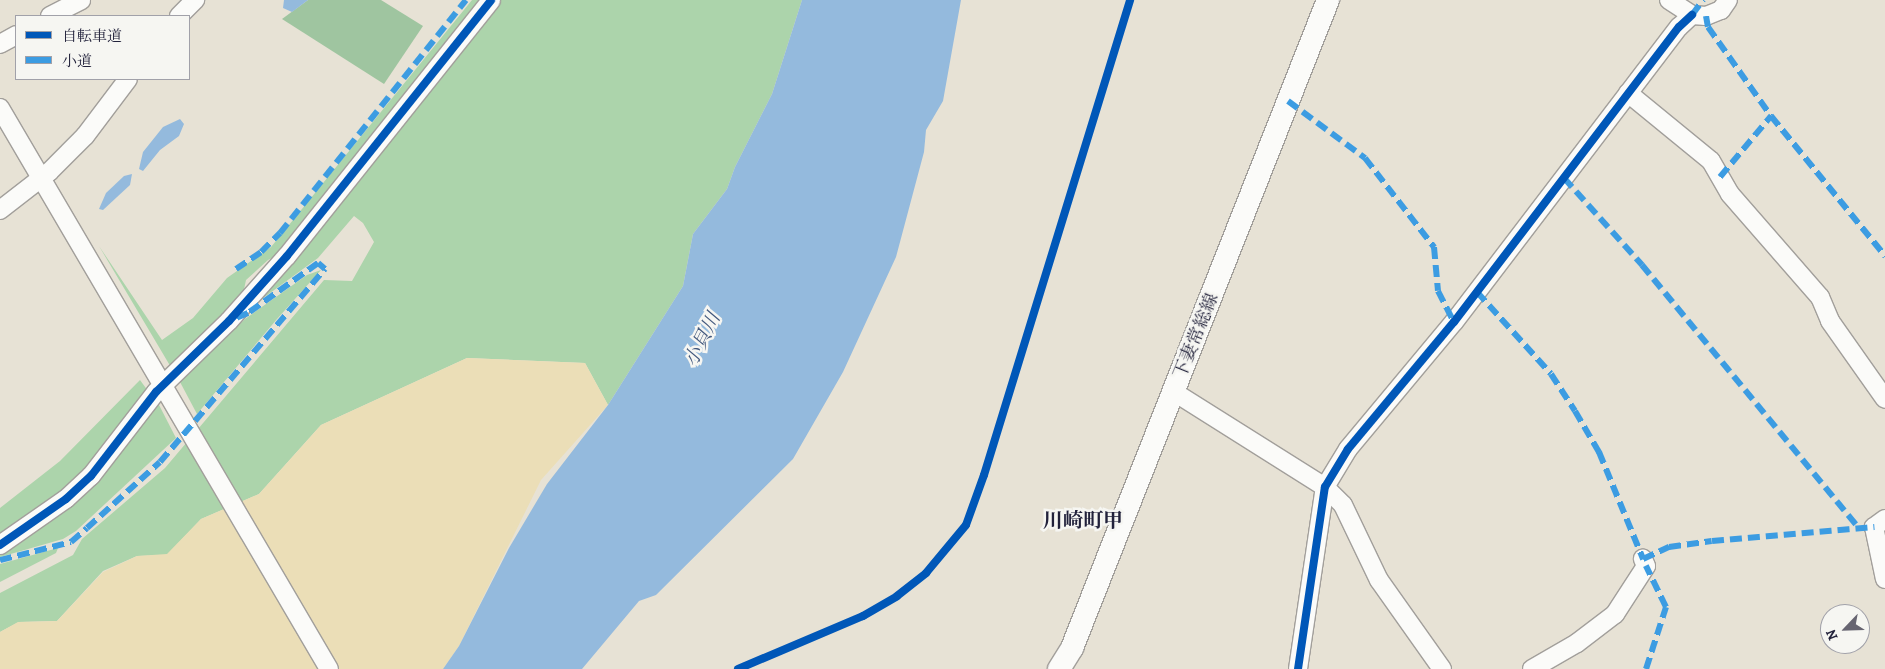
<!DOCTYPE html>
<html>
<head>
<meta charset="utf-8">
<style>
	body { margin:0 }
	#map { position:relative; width:1885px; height:669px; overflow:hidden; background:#e7e2d5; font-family:Alegreya,"Noto Serif JP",serif }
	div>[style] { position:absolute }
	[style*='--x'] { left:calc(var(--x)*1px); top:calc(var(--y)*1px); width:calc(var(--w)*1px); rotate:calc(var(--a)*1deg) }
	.green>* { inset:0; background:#acd4ab }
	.forest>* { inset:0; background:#9fc5a0 }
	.sand>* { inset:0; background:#ebdeb7 }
	.water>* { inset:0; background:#94badd }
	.roads { filter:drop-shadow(1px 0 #a29f9b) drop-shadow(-1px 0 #a29f9b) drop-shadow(0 1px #a29f9b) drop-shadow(0 -1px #a29f9b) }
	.minor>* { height:18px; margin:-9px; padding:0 9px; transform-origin:9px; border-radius:9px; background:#fbfbf9 }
	.major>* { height:22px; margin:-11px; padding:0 11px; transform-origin:11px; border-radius:11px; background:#fbfbf9 }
	.quiet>* { height:6px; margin-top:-3px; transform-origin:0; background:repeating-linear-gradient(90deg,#3c9ce2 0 12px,transparent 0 18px) }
	.cycleway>* { height:8px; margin:-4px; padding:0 4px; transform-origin:4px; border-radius:4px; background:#0057b8 }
	span { translate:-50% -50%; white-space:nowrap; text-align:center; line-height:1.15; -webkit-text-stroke:5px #f6f6f2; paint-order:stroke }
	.street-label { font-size:18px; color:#22223b }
	.water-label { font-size:19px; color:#42587d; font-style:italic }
	.quarter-label { font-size:20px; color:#22223b; font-weight:700 }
	.legend { position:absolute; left:15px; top:15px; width:175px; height:65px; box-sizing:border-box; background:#f6f6f2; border:1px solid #a1a1a9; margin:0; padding:6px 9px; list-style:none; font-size:15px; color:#22223b }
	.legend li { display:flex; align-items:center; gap:10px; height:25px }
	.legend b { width:25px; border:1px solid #a1a1a9 }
	.north { position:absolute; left:1820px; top:604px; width:50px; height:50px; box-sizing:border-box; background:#f6f6f2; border:1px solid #a1a1a9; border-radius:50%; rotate:246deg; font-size:14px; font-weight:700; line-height:20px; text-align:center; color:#22223b }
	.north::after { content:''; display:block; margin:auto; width:18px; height:22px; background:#676571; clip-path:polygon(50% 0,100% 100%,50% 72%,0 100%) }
</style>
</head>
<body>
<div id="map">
	<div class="green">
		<div style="clip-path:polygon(472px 0,485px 0,279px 254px,268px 260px,246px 280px,242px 299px,172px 369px,99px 246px,162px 340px,193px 318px,227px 278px,271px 247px)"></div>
		<div style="clip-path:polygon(496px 0,802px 0,772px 94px,735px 167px,727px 189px,693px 234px,683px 286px,608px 405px,585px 363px,467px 358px,321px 425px,259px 494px,201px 519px,167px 555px,137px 556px,103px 571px,57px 621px,19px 622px,0 632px,0 593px,73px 555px,82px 539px,165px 468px,324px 280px,352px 281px,374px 242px,363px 223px,354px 216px,318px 258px,255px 304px)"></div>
		<div style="clip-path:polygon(321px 270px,277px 319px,197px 414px,180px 382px,245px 319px,307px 275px)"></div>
		<div style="clip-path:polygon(140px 380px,148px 391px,123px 425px,69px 486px,0 538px,0 508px,60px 461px)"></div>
		<div style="clip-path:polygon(158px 403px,176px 438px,76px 531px,63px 539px,0 557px,0 550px)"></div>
		<div style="clip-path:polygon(58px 548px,56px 553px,0 582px,0 564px)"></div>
	</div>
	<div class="forest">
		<div style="clip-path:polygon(308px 0,381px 0,423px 26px,384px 84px,282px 19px)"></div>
	</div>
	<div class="sand">
		<div style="clip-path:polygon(467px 358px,585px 363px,608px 405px,541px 480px,459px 646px,443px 669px,0 669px,0 632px,18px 622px,57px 621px,103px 572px,137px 556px,167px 554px,201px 519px,259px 494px,321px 425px)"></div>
	</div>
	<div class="water">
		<div style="clip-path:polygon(284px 0,308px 0,292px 12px,283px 8px)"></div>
		<div style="clip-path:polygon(802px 0,961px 0,943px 101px,926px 130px,924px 152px,896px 257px,843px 372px,793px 459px,656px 595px,639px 601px,582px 669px,443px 669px,459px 646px,509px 548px,547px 484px,608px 405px,683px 286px,693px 234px,727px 189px,735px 167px,772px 94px)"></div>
		<div style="clip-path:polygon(180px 119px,184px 124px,179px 136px,160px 150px,143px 171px,139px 169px,143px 152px,163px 127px)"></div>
		<div style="clip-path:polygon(132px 174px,130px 185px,103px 210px,99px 209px,106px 193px,124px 176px)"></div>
	</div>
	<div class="roads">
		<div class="minor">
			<div style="--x:1669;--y:0;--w:27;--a:33"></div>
			<div style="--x:1692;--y:15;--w:14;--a:4"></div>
			<div style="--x:1706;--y:16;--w:16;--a:-22"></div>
			<div style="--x:1721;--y:10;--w:12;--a:-55"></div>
			<div style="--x:50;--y:16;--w:35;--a:-27"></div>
			<div style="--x:179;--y:16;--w:23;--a:-45"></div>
			<div style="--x:0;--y:44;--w:18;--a:-29"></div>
			<div style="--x:1628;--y:93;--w:107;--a:39.3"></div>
			<div style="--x:1711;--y:161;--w:38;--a:60"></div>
			<div style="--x:1730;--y:194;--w:137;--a:48.9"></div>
			<div style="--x:1820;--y:297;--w:26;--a:67"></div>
			<div style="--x:1830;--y:321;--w:95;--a:54.8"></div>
			<div style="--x:0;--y:108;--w:650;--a:59.61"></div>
			<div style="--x:0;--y:210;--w:62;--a:-37.8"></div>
			<div style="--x:49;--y:172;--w:51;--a:-45"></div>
			<div style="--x:85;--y:136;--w:71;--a:-53"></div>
			<div style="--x:1174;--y:392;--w:178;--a:32.2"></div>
			<div style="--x:1325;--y:487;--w:25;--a:45"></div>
			<div style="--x:1343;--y:505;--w:83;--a:64.4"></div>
			<div style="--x:1379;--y:580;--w:109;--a:54.7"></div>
			<div style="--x:1885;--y:519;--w:14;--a:144"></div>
			<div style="--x:1874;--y:527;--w:53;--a:78.1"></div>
			<div style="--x:0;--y:545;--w:80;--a:-34.9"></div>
			<div style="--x:66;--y:499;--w:34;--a:-43"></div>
			<div style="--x:91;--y:476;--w:106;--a:-52.3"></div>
			<div style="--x:156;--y:392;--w:102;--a:-44.2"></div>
			<div style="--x:229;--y:321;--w:87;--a:-48.3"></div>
			<div style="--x:287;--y:256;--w:327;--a:-51.4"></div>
			<div style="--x:1298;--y:669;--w:184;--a:-81.6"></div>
			<div style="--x:1325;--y:487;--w:44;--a:-58.8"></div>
			<div style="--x:1348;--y:449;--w:165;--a:-50.2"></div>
			<div style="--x:1454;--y:322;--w:371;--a:-52.7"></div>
			<div style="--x:1679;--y:27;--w:18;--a:-43"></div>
			<div style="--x:1532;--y:669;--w:52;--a:-30"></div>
			<div style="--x:1577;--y:643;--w:48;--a:-37.3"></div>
			<div style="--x:1615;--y:614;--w:57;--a:-57.1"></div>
			<div style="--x:1646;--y:566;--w:8;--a:-113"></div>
		</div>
		<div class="major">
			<div style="--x:1059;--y:669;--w:25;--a:-58"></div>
			<div style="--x:1072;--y:648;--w:697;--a:-68.44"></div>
		</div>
	</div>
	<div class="quiet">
		<div style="--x:1692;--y:15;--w:19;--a:-54"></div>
		<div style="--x:1706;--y:16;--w:11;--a:80"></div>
		<div style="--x:1708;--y:27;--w:109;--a:54.7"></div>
		<div style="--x:1771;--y:116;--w:181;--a:50.8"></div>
		<div style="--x:1288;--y:101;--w:96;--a:36.5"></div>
		<div style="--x:1365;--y:158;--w:113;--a:52.2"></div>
		<div style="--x:1434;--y:247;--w:44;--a:84.8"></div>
		<div style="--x:1438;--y:291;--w:35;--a:63"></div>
		<div style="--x:1720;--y:177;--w:80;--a:-50.1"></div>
		<div style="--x:1564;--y:178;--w:117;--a:48.1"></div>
		<div style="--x:1642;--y:265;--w:341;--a:50.5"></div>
		<div style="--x:236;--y:269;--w:30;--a:-34"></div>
		<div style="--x:261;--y:252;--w:27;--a:-45"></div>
		<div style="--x:280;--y:233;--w:298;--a:-51.4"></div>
		<div style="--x:1477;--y:292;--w:110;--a:47.9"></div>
		<div style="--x:1551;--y:374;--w:44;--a:57"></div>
		<div style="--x:1575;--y:411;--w:48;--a:59.7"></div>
		<div style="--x:1599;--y:452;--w:116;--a:67.6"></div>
		<div style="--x:1643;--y:559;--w:29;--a:-25"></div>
		<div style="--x:1669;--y:547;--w:43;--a:-7.9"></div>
		<div style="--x:1712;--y:541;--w:163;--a:-4.9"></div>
		<div style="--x:0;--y:560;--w:73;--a:-14.2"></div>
		<div style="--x:71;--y:542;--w:21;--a:-41"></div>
		<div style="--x:87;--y:528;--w:98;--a:-42.1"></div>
		<div style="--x:160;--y:462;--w:254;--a:-49.5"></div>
		<div style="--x:325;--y:269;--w:9;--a:-139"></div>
		<div style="--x:318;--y:263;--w:86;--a:144.5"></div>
		<div style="--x:248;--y:313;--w:13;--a:157"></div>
		<div style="--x:1646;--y:669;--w:65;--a:-72.1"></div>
		<div style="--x:1666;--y:607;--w:46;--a:-116"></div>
	</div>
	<div class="cycleway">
		<div style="--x:0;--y:545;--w:80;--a:-34.9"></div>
		<div style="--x:66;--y:499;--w:34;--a:-43"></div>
		<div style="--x:91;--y:476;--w:106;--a:-52.3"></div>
		<div style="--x:156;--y:392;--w:102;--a:-44.2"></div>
		<div style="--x:229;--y:321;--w:87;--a:-48.3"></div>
		<div style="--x:287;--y:256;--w:327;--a:-51.4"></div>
		<div style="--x:738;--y:669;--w:136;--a:-23"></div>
		<div style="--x:863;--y:616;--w:39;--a:-30"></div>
		<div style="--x:897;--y:596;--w:37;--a:-38"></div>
		<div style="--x:926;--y:573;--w:62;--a:-50.2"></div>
		<div style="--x:966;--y:525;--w:53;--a:-70.2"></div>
		<div style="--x:984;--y:475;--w:497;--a:-72.9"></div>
		<div style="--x:1298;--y:669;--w:184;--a:-81.6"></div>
		<div style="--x:1325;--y:487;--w:44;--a:-58.8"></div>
		<div style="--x:1348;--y:449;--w:165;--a:-50.2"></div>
		<div style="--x:1454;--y:322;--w:371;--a:-52.7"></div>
		<div style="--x:1679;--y:27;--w:18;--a:-43"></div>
	</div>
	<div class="street-label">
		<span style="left:1196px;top:336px;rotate:-68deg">下妻常総線</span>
	</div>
	<div class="water-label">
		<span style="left:703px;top:340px;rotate:-64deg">小貝川</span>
	</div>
	<div class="quarter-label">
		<span style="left:1083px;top:520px">川崎町甲</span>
	</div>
	<ul class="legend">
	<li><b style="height:6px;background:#0057b8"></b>自転車道</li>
	<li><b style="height:6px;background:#3c9ce2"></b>小道</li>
	</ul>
	<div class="north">N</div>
</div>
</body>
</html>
